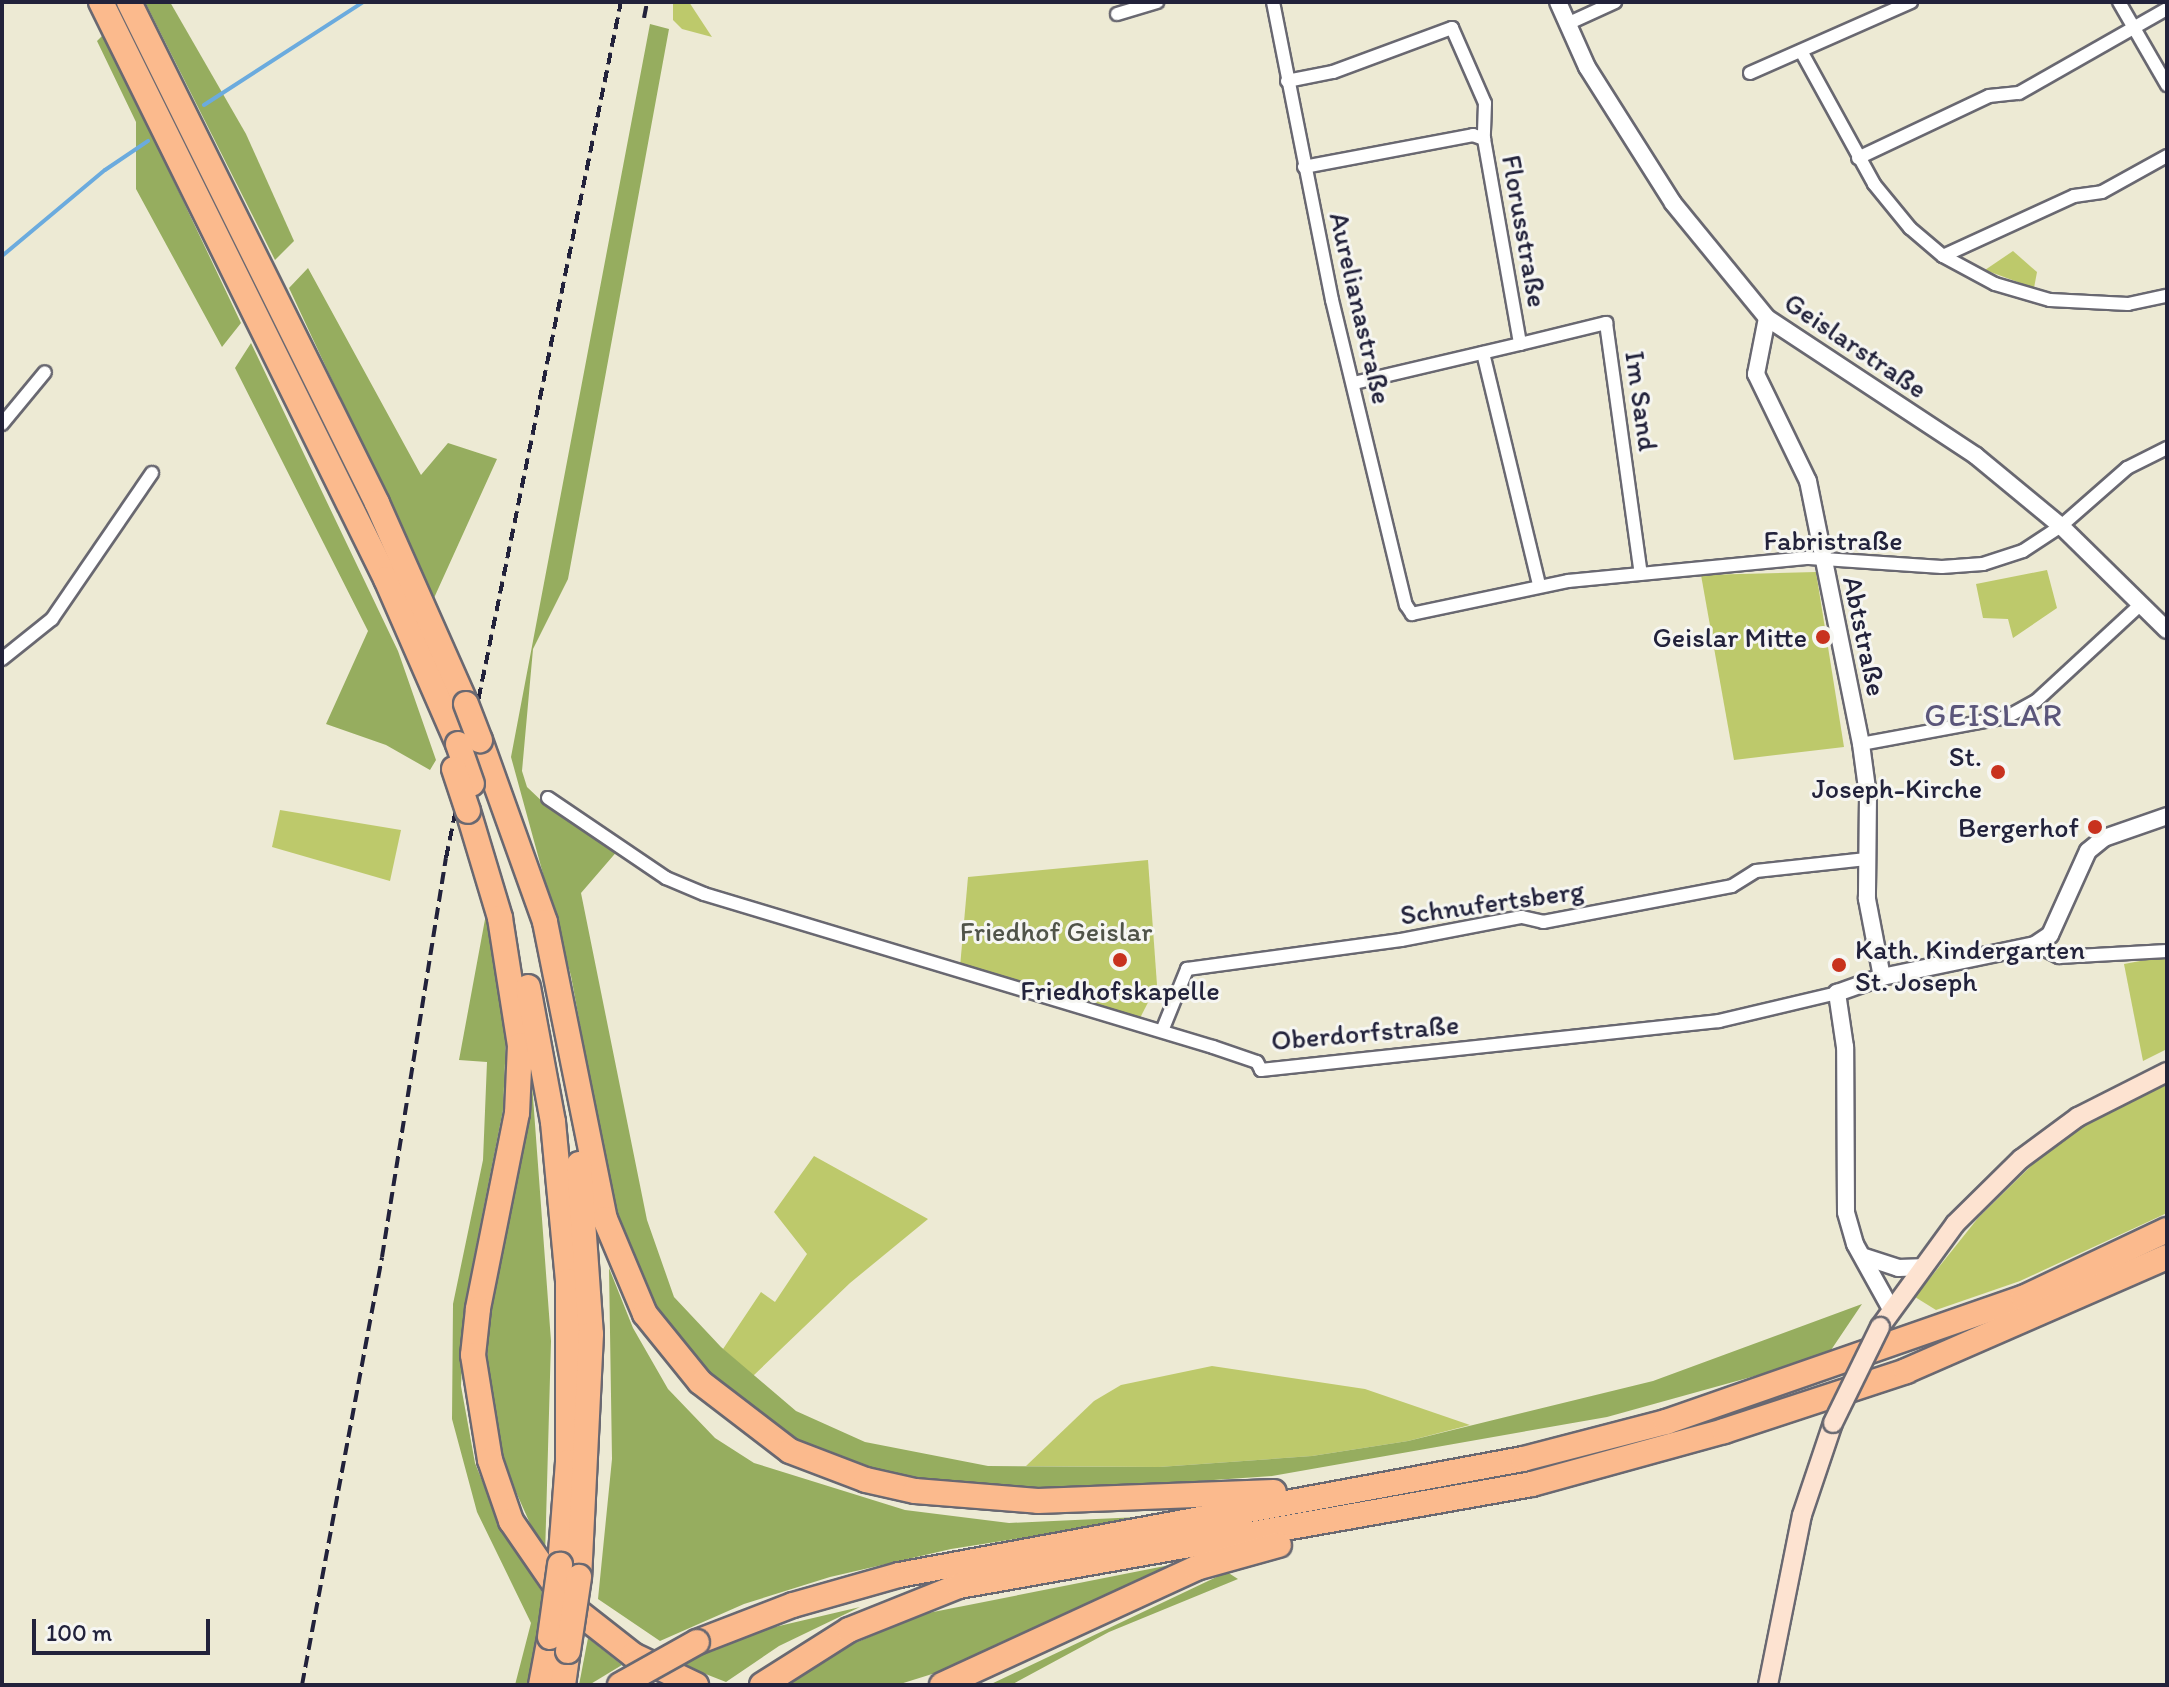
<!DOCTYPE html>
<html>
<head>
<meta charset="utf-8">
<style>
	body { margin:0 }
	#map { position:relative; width:2169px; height:1687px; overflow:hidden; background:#edead4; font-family:Itim,sans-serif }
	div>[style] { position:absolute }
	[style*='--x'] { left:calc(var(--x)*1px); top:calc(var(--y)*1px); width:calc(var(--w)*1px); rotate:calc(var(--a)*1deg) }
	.green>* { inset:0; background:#bdc96b }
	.forest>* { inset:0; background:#96ad5f }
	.stream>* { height:4px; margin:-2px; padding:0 2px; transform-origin:2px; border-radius:2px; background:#6babde }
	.roads { filter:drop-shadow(2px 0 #696871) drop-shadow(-2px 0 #696871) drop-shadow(0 2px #696871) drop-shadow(0 -2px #696871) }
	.minor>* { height:12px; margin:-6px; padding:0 6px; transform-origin:6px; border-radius:6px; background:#fff }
	.tertiary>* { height:16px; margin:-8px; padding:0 8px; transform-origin:8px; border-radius:8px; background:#fff }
	.secondary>* { height:18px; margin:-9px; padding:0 9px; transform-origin:9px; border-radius:9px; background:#fde3d1 }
	.motorway>* { height:24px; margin:-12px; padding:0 12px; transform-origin:12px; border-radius:12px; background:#fbba8d }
	.rail>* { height:4px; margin-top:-2px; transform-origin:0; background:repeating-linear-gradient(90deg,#22223b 0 12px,transparent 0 18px) }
	.bridges { filter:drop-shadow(2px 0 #696871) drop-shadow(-2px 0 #696871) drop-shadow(0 2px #696871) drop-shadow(0 -2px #696871) }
	.secondary-bridge>* { height:18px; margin:-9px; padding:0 9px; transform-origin:9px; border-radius:9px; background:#fde3d1 }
	.motorway-bridge>* { height:24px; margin:-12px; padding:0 12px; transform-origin:12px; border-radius:12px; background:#fbba8d }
	.dots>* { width:22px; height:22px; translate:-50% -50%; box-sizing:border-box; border:4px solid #f6f6f2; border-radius:50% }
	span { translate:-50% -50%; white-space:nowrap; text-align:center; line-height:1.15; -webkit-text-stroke:6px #f6f6f2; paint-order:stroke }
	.street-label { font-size:28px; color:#22223b }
	.poi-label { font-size:28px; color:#22223b }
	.right { translate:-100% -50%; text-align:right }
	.left { translate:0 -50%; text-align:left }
	.park-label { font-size:28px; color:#505449 }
	.quarter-label { font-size:32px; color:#5b567a; letter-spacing:2px }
	.frame { position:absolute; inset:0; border:4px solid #22223b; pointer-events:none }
	.scale { position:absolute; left:32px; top:1619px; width:178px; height:36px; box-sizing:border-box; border:4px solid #22223b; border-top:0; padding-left:10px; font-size:24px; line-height:28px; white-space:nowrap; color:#22223b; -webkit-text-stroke:6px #f6f6f2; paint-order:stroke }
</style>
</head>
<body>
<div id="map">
	<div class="green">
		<div style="clip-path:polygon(673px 2px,689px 2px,712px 37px,682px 29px,673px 20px)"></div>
		<div style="clip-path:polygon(2013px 251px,2037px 272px,2034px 288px,1985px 270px)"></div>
		<div style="clip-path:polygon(2047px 570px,2057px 608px,2013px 638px,2008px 619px,1983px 618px,1976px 584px)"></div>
		<div style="clip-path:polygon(1816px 572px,1844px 747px,1734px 760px,1701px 575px)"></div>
		<div style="clip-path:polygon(280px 810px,401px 830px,390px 881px,272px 847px)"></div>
		<div style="clip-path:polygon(1148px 860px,1157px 985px,1139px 1020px,960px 967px,968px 877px)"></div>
		<div style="clip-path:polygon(2167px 956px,2167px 1049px,2143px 1061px,2124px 964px)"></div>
		<div style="clip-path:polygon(2167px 1080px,2167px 1213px,2020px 1281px,1936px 1310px,1915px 1297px,1978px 1218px,2032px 1165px,2085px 1125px)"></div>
		<div style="clip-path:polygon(814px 1156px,928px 1219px,850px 1283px,753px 1376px,723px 1349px,761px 1292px,775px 1302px,807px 1254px,774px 1212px)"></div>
		<div style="clip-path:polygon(1212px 1366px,1365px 1389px,1470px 1425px,1408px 1441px,1312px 1456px,1159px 1467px,1026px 1466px,1094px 1401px,1121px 1385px)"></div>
	</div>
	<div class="forest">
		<div style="clip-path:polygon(145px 2px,170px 2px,246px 134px,294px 241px,275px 260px)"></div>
		<div style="clip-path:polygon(650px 24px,669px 29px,568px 579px,533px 649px,522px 771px,527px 787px,547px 806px,619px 849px,581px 893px,647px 1220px,674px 1297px,721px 1347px,796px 1411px,865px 1442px,988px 1466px,1159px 1467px,1312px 1456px,1408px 1441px,1653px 1381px,1862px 1304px,1827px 1356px,1607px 1417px,1272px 1476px,1068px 1490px,947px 1484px,859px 1466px,774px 1431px,696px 1364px,646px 1290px,613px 1203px,571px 976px,511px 757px)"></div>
		<div style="clip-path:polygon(104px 34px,241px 323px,222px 347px,136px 189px,136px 122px,97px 41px)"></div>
		<div style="clip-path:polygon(308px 268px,421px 475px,448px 443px,497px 459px,434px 598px,289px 288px)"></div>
		<div style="clip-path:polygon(251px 343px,398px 651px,436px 760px,430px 770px,386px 745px,326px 724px,368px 631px,235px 368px)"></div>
		<div style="clip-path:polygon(486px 914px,506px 1040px,503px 1110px,465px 1302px,461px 1386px,475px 1463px,499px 1523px,542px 1592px,533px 1685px,515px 1685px,531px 1623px,477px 1512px,452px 1419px,453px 1304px,483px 1160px,487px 1062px,459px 1060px)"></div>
		<div style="clip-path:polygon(531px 1070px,551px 1341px,545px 1557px,500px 1456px,486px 1384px,490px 1300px,528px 1124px)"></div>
		<div style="clip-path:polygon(609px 1268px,633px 1328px,668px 1389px,715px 1438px,754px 1463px,905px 1510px,1009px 1523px,1161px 1516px,951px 1549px,830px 1577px,744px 1604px,660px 1641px,598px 1599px,612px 1459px)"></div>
		<div style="clip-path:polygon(1185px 1562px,996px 1654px,897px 1685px,778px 1685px,811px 1662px,923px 1614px)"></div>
		<div style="clip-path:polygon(1227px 1572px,1238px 1579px,1109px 1632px,1011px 1685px,989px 1685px)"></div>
		<div style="clip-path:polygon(860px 1607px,779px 1646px,726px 1682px,680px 1664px,753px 1632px)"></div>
		<div style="clip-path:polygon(588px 1638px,622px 1665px,589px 1685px,579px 1685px)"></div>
	</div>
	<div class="stream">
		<div style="--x:204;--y:105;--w:189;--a:-32.9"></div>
		<div style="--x:2;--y:256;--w:134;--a:-39.9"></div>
		<div style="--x:105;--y:170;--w:52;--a:-34"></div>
	</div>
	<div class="roads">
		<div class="minor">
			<div style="--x:1273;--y:2;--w:304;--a:78.8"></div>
			<div style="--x:1332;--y:300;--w:314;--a:76.4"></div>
			<div style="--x:1406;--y:605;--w:11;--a:56"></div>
			<div style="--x:1412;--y:614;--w:159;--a:-11.9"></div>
			<div style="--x:1568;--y:581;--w:242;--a:-5.5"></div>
			<div style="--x:1809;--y:558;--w:133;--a:3.9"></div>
			<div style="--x:1942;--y:567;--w:41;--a:-4.2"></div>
			<div style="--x:1983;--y:564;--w:42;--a:-18"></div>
			<div style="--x:2023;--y:551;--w:45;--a:-33.3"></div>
			<div style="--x:2061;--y:526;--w:88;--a:-41.3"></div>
			<div style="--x:2127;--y:468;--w:45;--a:-26.6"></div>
			<div style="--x:2119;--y:2;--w:96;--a:60"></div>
			<div style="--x:1117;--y:14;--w:42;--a:-16.7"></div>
			<div style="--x:1567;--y:24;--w:53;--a:-24.6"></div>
			<div style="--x:1801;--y:51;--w:152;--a:61.2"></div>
			<div style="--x:1874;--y:184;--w:57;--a:50.7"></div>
			<div style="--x:1910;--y:228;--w:43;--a:40.3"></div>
			<div style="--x:1943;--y:256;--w:59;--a:28.3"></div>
			<div style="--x:1995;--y:284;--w:57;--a:16.2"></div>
			<div style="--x:2050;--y:300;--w:78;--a:2.9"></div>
			<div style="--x:2128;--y:304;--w:40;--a:-12"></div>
			<div style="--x:1750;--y:73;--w:176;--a:-23.8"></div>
			<div style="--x:1287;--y:81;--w:47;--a:-11.1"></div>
			<div style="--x:1333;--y:72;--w:127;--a:-20.3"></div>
			<div style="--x:1452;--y:28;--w:82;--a:66.3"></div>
			<div style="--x:1485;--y:103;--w:36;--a:92"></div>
			<div style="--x:1858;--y:158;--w:145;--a:-25.3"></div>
			<div style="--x:1989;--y:96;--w:30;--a:-6"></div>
			<div style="--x:2019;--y:93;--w:170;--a:-29.6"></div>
			<div style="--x:1304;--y:167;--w:172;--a:-10.7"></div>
			<div style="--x:1473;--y:135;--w:12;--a:20"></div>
			<div style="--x:1484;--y:139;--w:208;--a:80"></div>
			<div style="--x:1520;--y:344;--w:171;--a:166.8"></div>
			<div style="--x:1943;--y:256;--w:144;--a:-24.6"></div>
			<div style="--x:2074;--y:196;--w:28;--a:-8"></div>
			<div style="--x:2102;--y:192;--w:74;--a:-29"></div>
			<div style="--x:1520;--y:344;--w:89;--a:-13.7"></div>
			<div style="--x:1606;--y:323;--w:253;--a:82.1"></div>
			<div style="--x:1483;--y:353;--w:239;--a:76.4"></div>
			<div style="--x:2;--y:424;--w:67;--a:-50.4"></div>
			<div style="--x:2;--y:659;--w:64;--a:-38.7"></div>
			<div style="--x:52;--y:619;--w:177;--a:-55.6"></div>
			<div style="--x:1861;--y:744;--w:148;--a:-10.5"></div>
			<div style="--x:2007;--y:717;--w:33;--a:-29"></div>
			<div style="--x:2036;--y:701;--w:143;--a:-42.7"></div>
			<div style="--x:548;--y:798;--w:143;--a:34.1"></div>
			<div style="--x:666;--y:878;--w:41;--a:22.8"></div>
			<div style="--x:704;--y:894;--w:531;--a:16.73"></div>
			<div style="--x:1213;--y:1047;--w:46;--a:18.8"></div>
			<div style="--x:1257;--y:1062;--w:9;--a:63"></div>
			<div style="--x:1261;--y:1070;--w:461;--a:-6.1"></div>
			<div style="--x:1719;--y:1021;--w:121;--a:-13.3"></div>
			<div style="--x:2035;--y:945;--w:27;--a:27"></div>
			<div style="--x:2059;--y:957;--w:108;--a:-3.2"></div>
			<div style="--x:1162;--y:1031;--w:67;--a:-68"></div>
			<div style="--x:1187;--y:969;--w:216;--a:-7.7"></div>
			<div style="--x:1401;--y:940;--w:123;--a:-10.8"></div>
			<div style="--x:1522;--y:917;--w:22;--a:13"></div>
			<div style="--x:1543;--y:922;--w:192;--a:-10.8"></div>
			<div style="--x:1732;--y:886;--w:28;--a:-32"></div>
			<div style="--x:1756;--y:871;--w:111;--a:-6.2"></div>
		</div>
		<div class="tertiary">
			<div style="--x:1558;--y:2;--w:71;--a:66"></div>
			<div style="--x:1587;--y:67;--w:161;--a:57.7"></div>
			<div style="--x:1673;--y:203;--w:149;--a:50.7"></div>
			<div style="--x:1767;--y:318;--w:250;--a:33.4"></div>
			<div style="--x:1976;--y:456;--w:110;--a:39.5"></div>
			<div style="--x:2061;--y:526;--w:148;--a:44.5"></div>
			<div style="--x:1767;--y:318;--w:57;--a:101.1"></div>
			<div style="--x:1756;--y:374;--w:119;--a:64.1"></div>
			<div style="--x:1808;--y:481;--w:268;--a:78.6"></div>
			<div style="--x:1861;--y:744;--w:52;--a:82.3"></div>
			<div style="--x:1868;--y:796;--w:103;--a:90.6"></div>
			<div style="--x:1867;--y:899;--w:79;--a:79.1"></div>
			<div style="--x:1865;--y:1257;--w:35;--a:18"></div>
			<div style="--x:1898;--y:1268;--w:23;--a:-2"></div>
			<div style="--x:1891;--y:1309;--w:74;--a:-119"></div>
			<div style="--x:1855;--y:1244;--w:33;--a:-106"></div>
			<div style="--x:1846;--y:1212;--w:165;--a:-90.3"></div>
			<div style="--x:1845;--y:1047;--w:55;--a:-98.4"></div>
			<div style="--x:1837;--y:993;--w:48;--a:-19.6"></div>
			<div style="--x:1882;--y:977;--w:156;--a:-11.8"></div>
			<div style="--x:2035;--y:945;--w:18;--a:-34"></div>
			<div style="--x:2050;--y:935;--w:92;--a:-65.7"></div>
			<div style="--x:2088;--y:851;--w:21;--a:-39"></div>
			<div style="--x:2104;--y:838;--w:67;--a:-19.2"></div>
		</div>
		<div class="secondary">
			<div style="--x:1880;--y:1327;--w:127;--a:-53.9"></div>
			<div style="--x:1955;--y:1224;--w:93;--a:-44.6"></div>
			<div style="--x:2021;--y:1159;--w:71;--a:-36.4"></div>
			<div style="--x:2078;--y:1117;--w:100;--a:-26.8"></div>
			<div style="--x:1768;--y:1685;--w:173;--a:-78.7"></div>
			<div style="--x:1802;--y:1515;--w:97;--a:-71.4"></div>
		</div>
		<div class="motorway">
			<div style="--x:101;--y:2;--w:644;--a:63.71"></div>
			<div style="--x:386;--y:579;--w:180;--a:66.4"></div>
			<div style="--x:129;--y:2;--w:559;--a:63.66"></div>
			<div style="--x:377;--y:503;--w:220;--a:66.1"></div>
			<div style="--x:480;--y:740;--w:193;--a:70.3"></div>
			<div style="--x:545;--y:922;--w:303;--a:78.6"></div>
			<div style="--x:605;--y:1219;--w:103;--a:67.2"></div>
			<div style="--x:645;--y:1314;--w:87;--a:51"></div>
			<div style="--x:700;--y:1382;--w:113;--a:37.5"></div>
			<div style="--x:790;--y:1451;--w:81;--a:20.9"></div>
			<div style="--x:866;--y:1480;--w:50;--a:12.7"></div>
			<div style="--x:915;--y:1491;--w:123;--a:4.6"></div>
			<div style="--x:1038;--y:1501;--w:236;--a:-2.2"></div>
			<div style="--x:468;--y:811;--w:112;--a:73.3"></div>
			<div style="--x:500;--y:918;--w:129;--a:81.1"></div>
			<div style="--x:520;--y:1045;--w:68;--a:92.5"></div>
			<div style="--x:517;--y:1113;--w:200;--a:101.3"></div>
			<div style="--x:478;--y:1309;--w:46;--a:96.2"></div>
			<div style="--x:473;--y:1355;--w:106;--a:80.8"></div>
			<div style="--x:490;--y:1460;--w:65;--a:71"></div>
			<div style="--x:511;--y:1521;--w:101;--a:55.5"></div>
			<div style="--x:568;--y:1604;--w:83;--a:38.1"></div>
			<div style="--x:633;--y:1655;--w:70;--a:25.5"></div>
			<div style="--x:528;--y:987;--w:137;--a:79.5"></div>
			<div style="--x:553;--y:1122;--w:160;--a:84.6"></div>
			<div style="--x:568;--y:1281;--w:181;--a:90"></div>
			<div style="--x:568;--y:1462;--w:103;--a:94.4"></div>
			<div style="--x:579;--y:1164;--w:170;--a:86"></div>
			<div style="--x:591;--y:1334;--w:243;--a:92.8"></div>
			<div style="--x:697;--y:1642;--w:103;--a:-21.1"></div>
			<div style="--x:793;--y:1605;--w:110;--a:-15.8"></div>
			<div style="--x:899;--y:1575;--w:635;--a:-10.53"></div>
			<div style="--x:1523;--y:1459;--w:148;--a:-14.5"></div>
			<div style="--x:1666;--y:1422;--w:378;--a:-19.2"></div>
			<div style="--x:2023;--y:1298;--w:159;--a:-25.3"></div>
			<div style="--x:541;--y:1685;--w:49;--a:-79.4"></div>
			<div style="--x:563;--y:1685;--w:34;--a:-82"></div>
			<div style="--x:762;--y:1685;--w:103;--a:-32.3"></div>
			<div style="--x:849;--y:1630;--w:118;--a:-21.8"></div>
			<div style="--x:959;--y:1586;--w:582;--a:-10.09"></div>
			<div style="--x:1532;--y:1484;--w:199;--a:-15.4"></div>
			<div style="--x:1724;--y:1431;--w:192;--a:-18.2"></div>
			<div style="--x:1906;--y:1371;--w:285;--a:-23.6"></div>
			<div style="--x:942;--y:1685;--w:280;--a:-24.7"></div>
			<div style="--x:1196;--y:1568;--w:86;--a:-15.5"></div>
		</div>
	</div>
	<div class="rail">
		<div style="--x:644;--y:18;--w:16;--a:-79"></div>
		<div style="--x:302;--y:1685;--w:435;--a:-79.4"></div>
		<div style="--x:382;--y:1257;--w:404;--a:-80.9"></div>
		<div style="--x:446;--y:858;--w:874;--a:-78.45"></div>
	</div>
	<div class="bridges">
		<div class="secondary-bridge">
			<div style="--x:1833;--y:1423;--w:107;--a:-63.9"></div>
		</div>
		<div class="motorway-bridge">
			<div style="--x:466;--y:704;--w:39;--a:69"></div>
			<div style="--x:458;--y:744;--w:42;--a:70.7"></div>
			<div style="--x:454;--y:769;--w:44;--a:71.6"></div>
			<div style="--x:550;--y:1637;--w:73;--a:-82.1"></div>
			<div style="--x:568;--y:1651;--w:75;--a:-81.5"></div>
			<div style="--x:620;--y:1685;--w:88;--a:-29.2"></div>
		</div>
	</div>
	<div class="dots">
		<div style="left:1823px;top:637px;background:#c8321e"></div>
		<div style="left:1998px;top:772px;background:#c8321e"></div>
		<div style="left:2095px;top:827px;background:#c8321e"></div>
		<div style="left:1120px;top:960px;background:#c8321e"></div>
		<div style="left:1839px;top:965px;background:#c8321e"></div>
	</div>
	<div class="street-label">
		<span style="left:1525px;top:231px;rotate:80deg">Florusstraße</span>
		<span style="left:1361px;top:308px;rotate:77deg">Aurelianastraße</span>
		<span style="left:1856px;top:345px;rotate:34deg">Geislarstraße</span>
		<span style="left:1642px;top:401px;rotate:82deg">Im Sand</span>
		<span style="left:1833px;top:540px">Fabristraße</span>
		<span style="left:1865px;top:636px;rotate:78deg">Abtstraße</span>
		<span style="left:1492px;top:902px;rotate:-8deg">Schnufertsberg</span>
		<span style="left:1365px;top:1032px;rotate:-5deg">Oberdorfstraße</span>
	</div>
	<div class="poi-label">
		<span class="right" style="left:1807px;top:637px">Geislar Mitte</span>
		<span class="right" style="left:1982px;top:772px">St.<br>Joseph-Kirche</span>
		<span class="right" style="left:2079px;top:827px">Bergerhof</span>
		<span class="left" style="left:1855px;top:965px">Kath. Kindergarten<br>St. Joseph</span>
		<span style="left:1120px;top:990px">Friedhofskapelle</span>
	</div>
	<div class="park-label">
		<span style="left:1056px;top:931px">Friedhof Geislar</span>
	</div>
	<div class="quarter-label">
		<span style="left:1994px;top:715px">GEISLAR</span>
	</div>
	<div class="frame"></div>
	<div class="scale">100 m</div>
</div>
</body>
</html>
